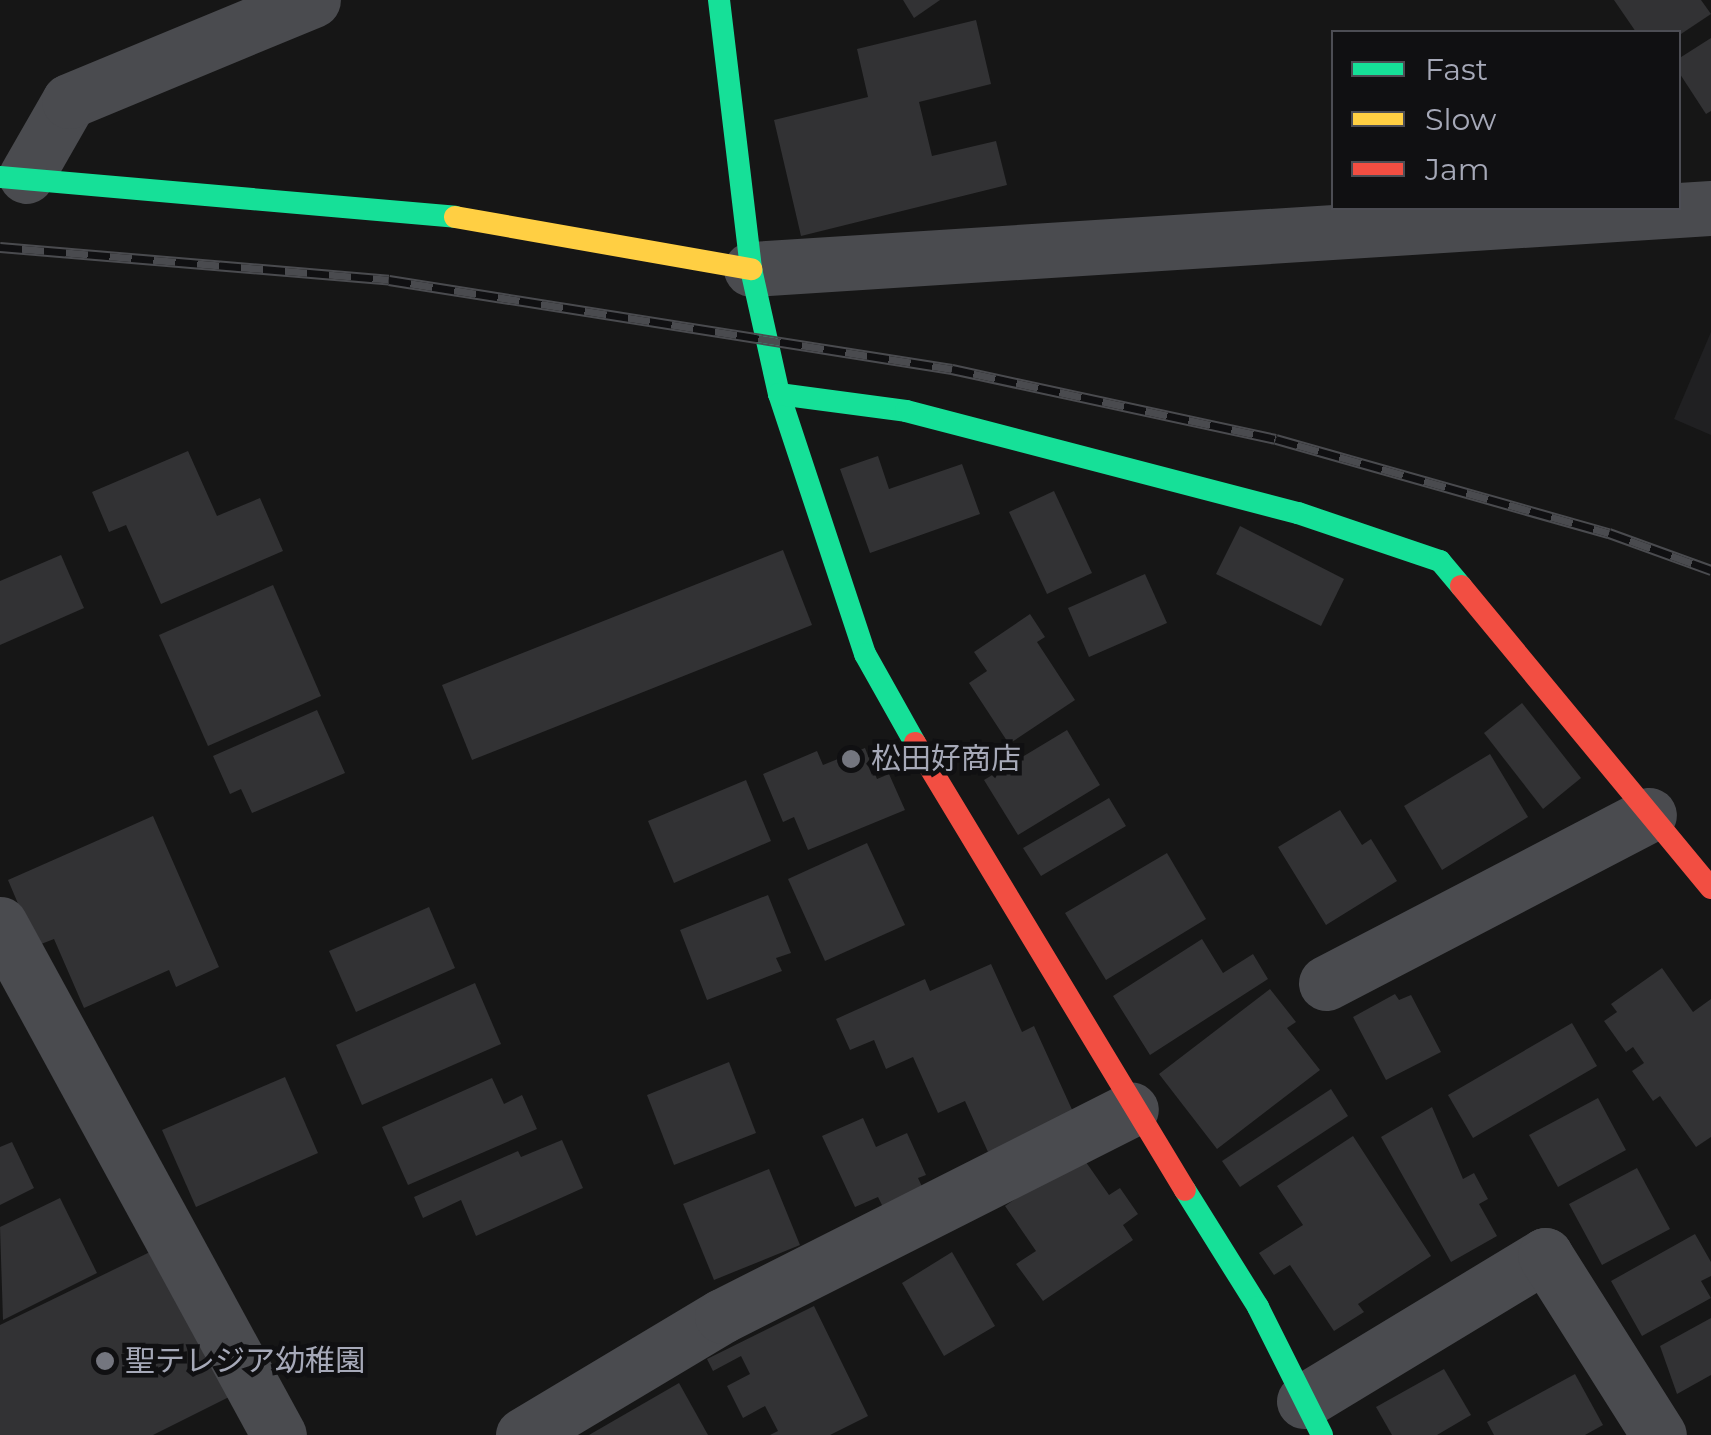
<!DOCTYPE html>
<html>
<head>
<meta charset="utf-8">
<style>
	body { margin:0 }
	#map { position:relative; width:1711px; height:1435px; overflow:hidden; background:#161616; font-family:Montserrat,"Noto Sans JP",sans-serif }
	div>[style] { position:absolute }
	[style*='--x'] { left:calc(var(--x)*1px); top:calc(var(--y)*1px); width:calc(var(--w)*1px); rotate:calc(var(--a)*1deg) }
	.built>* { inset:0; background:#202022 }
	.building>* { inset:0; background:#323234 }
	.street>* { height:55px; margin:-27.5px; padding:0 27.5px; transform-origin:27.5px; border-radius:27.5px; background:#4a4b4f }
	.fast>* { height:22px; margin:-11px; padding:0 11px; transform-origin:11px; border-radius:11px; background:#16e098 }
	.slow>* { height:22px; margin:-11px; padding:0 11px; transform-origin:11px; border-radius:11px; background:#ffcf43 }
	.jam>* { height:22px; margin:-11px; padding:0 11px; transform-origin:11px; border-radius:11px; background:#f24e42 }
	.rail>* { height:11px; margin-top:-5.5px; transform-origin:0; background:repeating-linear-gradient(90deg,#101012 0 22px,#4a4b4f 0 44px); box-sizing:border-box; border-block:2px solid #4a4b4f }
	.dots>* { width:28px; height:28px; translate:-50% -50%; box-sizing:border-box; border:5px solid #101012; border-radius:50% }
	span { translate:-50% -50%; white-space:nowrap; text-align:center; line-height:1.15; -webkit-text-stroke:9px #101012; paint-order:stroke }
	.poi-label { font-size:30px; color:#a6a9b8 }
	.left { translate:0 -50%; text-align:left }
	.legend { position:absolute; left:1331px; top:30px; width:350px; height:180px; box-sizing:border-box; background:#101012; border:2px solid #4c4d54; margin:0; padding:12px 18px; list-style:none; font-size:30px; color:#a6a9b8 }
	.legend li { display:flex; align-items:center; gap:20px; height:50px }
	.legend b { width:50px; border:2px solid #4c4d54 }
</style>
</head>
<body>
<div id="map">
	<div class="built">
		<div style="clip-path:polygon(1711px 332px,1711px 435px,1674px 419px)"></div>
	</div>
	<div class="building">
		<div style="clip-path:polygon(903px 0,940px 0,914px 18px)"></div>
		<div style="clip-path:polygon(1614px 0,1701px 0,1711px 14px,1678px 36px,1636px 32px)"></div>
		<div style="clip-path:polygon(976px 20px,991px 84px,919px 102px,932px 156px,996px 141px,1007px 185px,801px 236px,774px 120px,868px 97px,857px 49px)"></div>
		<div style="clip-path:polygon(1711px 38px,1711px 111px,1706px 114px,1678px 71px,1678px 59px)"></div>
		<div style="clip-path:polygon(188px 451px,217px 516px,260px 498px,283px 551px,161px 604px,126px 525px,109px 532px,92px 492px)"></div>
		<div style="clip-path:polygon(878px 456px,889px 489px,962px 464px,980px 514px,870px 553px,840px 469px)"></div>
		<div style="clip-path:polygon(1054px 491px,1092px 573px,1047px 594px,1009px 512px)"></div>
		<div style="clip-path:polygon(1240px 526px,1344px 579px,1321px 626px,1216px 574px)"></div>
		<div style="clip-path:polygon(783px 550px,812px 625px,472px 760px,442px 685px)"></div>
		<div style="clip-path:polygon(61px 555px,84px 608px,0 645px,0 581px)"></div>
		<div style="clip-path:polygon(1145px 574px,1167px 623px,1089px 657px,1068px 608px)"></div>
		<div style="clip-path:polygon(273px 585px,321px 696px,208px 746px,159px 635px)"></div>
		<div style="clip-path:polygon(1030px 614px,1045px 637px,1037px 642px,1075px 700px,1009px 744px,969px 683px,987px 671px,974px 652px)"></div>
		<div style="clip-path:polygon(1522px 703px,1581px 778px,1543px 809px,1484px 733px)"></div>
		<div style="clip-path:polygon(317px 710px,345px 773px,252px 813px,241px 789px,230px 794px,213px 756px)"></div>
		<div style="clip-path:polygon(1067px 730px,1100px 785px,1018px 835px,984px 780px)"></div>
		<div style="clip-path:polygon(865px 748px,877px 779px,889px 774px,905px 810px,808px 850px,794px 817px,783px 822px,763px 774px,817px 751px,823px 765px)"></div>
		<div style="clip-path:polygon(1490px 754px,1528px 817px,1442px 870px,1404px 806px)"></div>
		<div style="clip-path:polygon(746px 780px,771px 841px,674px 883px,648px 821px)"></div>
		<div style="clip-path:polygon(1109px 798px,1126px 826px,1041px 876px,1023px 848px)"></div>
		<div style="clip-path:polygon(1340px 810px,1362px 845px,1371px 839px,1397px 881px,1326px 925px,1278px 847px)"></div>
		<div style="clip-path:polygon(153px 816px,219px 967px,176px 987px,169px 970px,84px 1008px,54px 939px,36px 946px,8px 880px)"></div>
		<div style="clip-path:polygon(867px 843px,905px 925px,825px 961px,788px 879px)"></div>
		<div style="clip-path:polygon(1167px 853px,1206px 919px,1106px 980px,1065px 913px)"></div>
		<div style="clip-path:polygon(768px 895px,791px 953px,776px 958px,782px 971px,707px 1000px,680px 930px)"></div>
		<div style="clip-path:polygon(429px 907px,455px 968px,356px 1012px,329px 951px)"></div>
		<div style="clip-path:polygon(1202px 939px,1223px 973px,1253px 954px,1268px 979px,1150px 1055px,1113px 996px)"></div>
		<div style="clip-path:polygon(991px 964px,1022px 1032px,1034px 1026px,1074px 1114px,988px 1152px,965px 1101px,938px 1113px,913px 1057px,886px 1069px,874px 1040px,850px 1050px,836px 1019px,925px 979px,930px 991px)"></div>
		<div style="clip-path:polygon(1662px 968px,1693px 1012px,1711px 999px,1711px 1137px,1696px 1147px,1660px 1096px,1653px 1101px,1632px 1071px,1644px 1063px,1633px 1047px,1626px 1052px,1604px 1021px,1617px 1012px,1611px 1004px)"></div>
		<div style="clip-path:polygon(475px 983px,501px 1044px,362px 1105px,336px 1045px)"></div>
		<div style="clip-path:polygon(1270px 989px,1296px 1022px,1287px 1028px,1320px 1070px,1217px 1149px,1159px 1074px)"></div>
		<div style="clip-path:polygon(1395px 994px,1399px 1000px,1411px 995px,1441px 1052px,1386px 1080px,1353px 1017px)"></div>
		<div style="clip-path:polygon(1572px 1023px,1597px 1066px,1473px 1138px,1448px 1095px)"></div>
		<div style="clip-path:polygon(729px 1062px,756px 1133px,674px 1165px,647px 1095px)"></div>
		<div style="clip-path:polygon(285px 1077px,318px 1153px,196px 1207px,162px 1130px)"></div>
		<div style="clip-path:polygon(492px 1078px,504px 1104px,522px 1095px,537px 1129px,408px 1185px,382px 1127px)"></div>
		<div style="clip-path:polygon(1331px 1089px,1348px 1116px,1240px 1187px,1222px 1161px)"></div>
		<div style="clip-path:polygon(1598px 1098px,1626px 1150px,1558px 1187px,1529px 1135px)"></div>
		<div style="clip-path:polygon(1432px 1107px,1463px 1179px,1474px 1173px,1488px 1199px,1479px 1204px,1497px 1236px,1451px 1262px,1381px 1137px)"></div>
		<div style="clip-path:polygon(863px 1118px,876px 1147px,907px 1133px,926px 1175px,918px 1178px,925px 1193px,885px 1211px,878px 1197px,855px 1207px,822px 1136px)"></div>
		<div style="clip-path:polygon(1353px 1136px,1431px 1256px,1358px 1304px,1364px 1312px,1334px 1331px,1290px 1265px,1274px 1275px,1259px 1253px,1303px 1225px,1277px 1186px)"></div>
		<div style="clip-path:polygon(562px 1140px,583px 1188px,476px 1236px,461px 1200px,423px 1218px,414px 1197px,518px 1151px,521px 1157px)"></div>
		<div style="clip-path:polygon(12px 1142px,34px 1188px,0 1205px,0 1147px)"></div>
		<div style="clip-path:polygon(1081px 1155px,1109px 1195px,1120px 1188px,1138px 1214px,1123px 1225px,1133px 1240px,1043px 1301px,1016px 1264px,1036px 1251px,1005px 1206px)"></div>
		<div style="clip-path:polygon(1637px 1168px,1670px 1229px,1602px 1265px,1569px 1204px)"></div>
		<div style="clip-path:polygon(769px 1169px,800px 1245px,714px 1280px,683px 1204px)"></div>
		<div style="clip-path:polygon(60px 1198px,97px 1273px,3px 1320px,0 1227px)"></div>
		<div style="clip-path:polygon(1695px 1234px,1711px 1262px,1711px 1276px,1701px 1281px,1711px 1298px,1642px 1336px,1611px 1281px)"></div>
		<div style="clip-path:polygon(152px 1251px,229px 1397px,153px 1435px,0 1435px,0 1325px)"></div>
		<div style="clip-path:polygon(952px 1252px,995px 1326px,944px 1356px,902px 1283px)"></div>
		<div style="clip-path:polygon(814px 1306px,868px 1416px,830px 1435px,770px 1435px,778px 1431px,765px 1406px,743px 1418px,727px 1386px,750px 1374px,741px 1356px,713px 1371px,707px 1359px)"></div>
		<div style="clip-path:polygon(1711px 1318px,1711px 1375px,1677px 1394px,1660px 1346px)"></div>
		<div style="clip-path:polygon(1444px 1369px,1471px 1415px,1437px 1435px,1392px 1435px,1376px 1407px)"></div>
		<div style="clip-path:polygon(1575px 1374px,1603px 1425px,1585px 1435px,1494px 1435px,1487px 1422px)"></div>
		<div style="clip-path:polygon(679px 1383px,708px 1435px,589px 1435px)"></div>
	</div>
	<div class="street">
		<div style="--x:26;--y:176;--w:86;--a:-60.2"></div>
		<div style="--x:69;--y:101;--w:264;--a:-22.5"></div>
		<div style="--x:751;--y:269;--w:962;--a:-3.64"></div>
		<div style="--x:0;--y:924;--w:582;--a:61.37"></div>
		<div style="--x:1326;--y:983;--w:364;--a:-27.5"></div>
		<div style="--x:1304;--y:1401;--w:282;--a:-31.2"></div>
		<div style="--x:1545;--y:1255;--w:213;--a:57.7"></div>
		<div style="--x:523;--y:1435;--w:232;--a:-30.9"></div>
		<div style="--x:722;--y:1316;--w:458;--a:-26.8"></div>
	</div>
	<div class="fast">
		<div style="--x:719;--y:0;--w:271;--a:83.2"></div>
		<div style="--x:751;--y:269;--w:128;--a:77.4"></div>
		<div style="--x:779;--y:394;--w:274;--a:71.7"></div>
		<div style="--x:865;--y:654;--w:102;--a:60.7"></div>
		<div style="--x:0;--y:177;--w:457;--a:5"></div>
		<div style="--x:779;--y:394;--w:128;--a:7.6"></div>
		<div style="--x:906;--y:411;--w:405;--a:14.6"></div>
		<div style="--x:1298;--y:513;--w:150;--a:18.7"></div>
		<div style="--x:1440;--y:561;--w:33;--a:50"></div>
		<div style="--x:1185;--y:1190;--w:138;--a:58"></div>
		<div style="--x:1258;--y:1307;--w:143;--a:63.4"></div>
	</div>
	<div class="slow">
		<div style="--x:455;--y:217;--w:301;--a:10"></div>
	</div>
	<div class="jam">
		<div style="--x:1461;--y:586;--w:392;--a:50.4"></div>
		<div style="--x:915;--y:743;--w:522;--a:58.87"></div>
	</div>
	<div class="rail">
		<div style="--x:0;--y:247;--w:390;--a:4.8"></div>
		<div style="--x:389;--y:280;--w:570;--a:8.98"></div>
		<div style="--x:952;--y:369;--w:331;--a:12.2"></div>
		<div style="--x:1276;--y:439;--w:346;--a:15.8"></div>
		<div style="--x:1609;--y:533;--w:109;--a:19.9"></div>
	</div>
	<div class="dots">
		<div style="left:851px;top:759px;background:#74767f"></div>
		<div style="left:105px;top:1361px;background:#74767f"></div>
	</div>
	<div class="poi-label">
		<span class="left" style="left:871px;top:759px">松田好商店</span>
		<span class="left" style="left:125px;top:1361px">聖テレジア幼稚園</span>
	</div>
	<ul class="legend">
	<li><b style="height:12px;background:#16e098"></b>Fast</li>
	<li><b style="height:12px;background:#ffcf43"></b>Slow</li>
	<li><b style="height:12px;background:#f24e42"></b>Jam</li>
	</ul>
</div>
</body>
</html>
